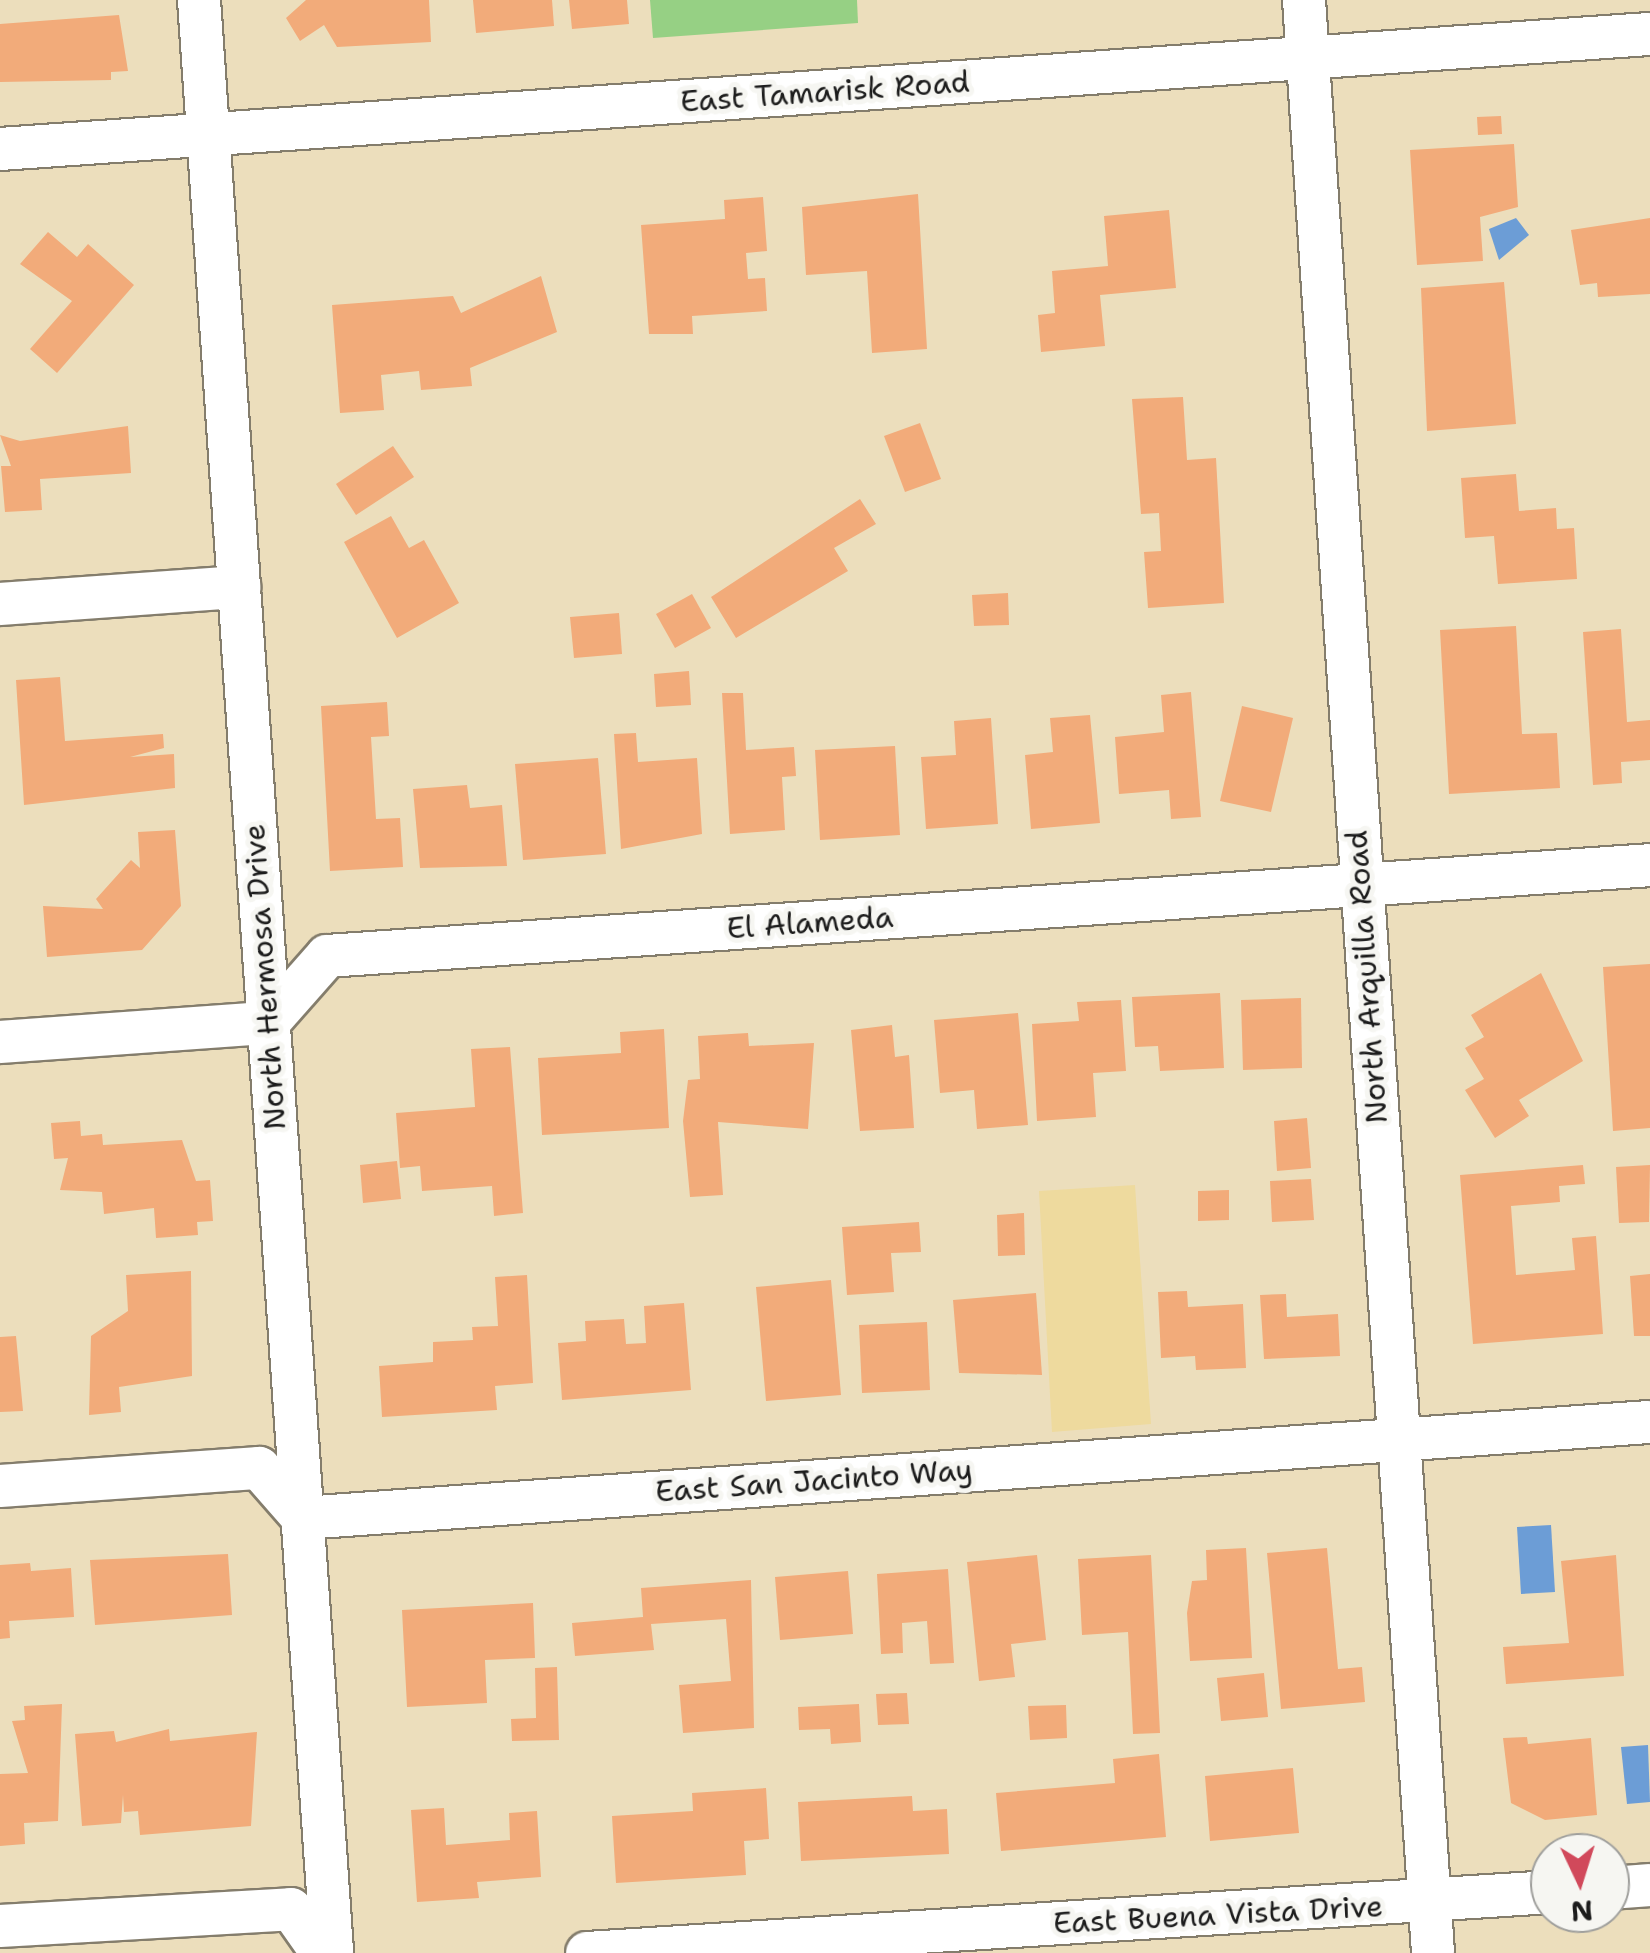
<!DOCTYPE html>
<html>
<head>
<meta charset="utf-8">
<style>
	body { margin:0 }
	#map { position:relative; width:1650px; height:1953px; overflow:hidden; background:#ecdebc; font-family:"Shantell Sans",sans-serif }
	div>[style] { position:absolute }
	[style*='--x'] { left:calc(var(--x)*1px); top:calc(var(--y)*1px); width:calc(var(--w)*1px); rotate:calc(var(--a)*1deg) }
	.green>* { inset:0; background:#96d084 }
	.sand>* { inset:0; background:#eeda9e }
	.water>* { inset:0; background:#6c9dd6 }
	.building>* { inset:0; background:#f2ab7a }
	.roads { filter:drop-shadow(2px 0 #847d6c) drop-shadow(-2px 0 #847d6c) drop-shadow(0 2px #847d6c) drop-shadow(0 -2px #847d6c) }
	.minor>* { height:42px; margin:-21px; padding:0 21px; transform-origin:21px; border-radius:21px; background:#fff }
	span { translate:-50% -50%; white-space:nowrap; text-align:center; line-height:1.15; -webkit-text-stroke:10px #f6f6f2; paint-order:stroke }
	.street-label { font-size:30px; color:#1c1c1c }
	.north { position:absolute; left:1530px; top:1833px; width:100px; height:100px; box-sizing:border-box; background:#f6f6f2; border:2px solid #9f9f9c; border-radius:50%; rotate:176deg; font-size:28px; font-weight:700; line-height:40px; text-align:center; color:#1c1c1c }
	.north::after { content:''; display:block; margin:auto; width:35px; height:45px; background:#d1495b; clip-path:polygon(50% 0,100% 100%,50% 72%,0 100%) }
</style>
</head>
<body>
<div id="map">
	<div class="green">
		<div style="clip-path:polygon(650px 0,857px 0,858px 23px,653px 38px)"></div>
	</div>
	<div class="sand">
		<div style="clip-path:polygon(1135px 1185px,1151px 1424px,1052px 1432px,1039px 1191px)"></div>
	</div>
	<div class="water">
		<div style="clip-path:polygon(1516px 218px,1529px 235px,1499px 260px,1489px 229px)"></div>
		<div style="clip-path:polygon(1551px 1525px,1555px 1592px,1521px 1594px,1517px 1527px)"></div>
		<div style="clip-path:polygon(1648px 1745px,1650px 1802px,1627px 1804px,1621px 1747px)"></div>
	</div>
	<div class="building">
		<div style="clip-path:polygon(306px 0,429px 0,431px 42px,337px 47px,324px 25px,300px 41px,286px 18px)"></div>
		<div style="clip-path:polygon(473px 0,552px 0,554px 26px,476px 33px)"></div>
		<div style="clip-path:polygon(569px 0,627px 0,629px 24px,572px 29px)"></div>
		<div style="clip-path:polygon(119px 15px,128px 71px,111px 72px,111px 80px,0 82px,0 24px)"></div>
		<div style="clip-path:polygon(1501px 116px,1502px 134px,1478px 135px,1477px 117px)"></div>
		<div style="clip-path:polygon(1514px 144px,1518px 207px,1480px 217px,1483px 261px,1417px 265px,1410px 150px)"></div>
		<div style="clip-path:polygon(918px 194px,927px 349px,872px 353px,867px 271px,806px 275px,802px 207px)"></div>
		<div style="clip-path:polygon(763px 197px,767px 251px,746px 253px,748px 279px,765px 278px,767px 311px,692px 316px,693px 334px,649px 334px,641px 225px,725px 219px,724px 200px)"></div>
		<div style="clip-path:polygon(1169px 210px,1176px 288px,1100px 295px,1105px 346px,1041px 352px,1038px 315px,1055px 313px,1052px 271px,1108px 266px,1104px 216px)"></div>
		<div style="clip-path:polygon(1650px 218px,1650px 294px,1598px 297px,1597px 283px,1580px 285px,1571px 230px)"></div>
		<div style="clip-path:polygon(48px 232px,77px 257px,88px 244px,134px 285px,57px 373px,30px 349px,72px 301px,20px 264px)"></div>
		<div style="clip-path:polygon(541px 276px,557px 332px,470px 368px,472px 386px,421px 390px,419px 371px,381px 375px,384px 410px,340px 413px,332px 305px,453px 296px,461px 313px)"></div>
		<div style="clip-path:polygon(1504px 282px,1516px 424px,1427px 431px,1421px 288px)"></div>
		<div style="clip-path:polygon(1183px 397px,1187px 460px,1216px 458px,1224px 603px,1148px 608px,1144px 552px,1161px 551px,1159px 513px,1141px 514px,1132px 399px)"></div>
		<div style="clip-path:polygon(920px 423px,941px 479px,905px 492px,884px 436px)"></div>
		<div style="clip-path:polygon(128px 426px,131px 473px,40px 479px,42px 510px,5px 512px,1px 466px,11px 466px,0 435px,20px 441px)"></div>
		<div style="clip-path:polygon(393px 446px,414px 477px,356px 515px,336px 484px)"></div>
		<div style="clip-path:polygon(1516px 474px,1519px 511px,1556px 508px,1557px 529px,1574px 528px,1577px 579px,1498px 584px,1494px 536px,1465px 538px,1461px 478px)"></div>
		<div style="clip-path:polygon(860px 499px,876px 524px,834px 548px,848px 571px,736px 638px,711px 597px)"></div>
		<div style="clip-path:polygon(391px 516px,409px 548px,424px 540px,459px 603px,397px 638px,344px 542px)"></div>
		<div style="clip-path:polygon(1008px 593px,1009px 625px,974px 626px,972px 595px)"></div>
		<div style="clip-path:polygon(692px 594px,711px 628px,675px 648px,656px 614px)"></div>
		<div style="clip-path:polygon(619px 613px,622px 654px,574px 658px,570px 617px)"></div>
		<div style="clip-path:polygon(1516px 626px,1522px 734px,1557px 733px,1560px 788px,1449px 794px,1440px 630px)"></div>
		<div style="clip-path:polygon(1621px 629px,1627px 722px,1650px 720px,1650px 760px,1621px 762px,1622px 783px,1593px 785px,1583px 632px)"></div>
		<div style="clip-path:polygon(689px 671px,691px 705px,656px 707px,654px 674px)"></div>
		<div style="clip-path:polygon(60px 677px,65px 741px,163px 734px,164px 748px,130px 757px,174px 754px,175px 788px,24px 805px,16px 680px)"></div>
		<div style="clip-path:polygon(1191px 692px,1201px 817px,1171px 819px,1169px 790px,1119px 794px,1115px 737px,1164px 732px,1161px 695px)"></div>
		<div style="clip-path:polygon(722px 693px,743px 693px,746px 750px,794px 747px,796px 776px,782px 777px,785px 830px,730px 834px)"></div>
		<div style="clip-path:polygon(387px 702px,389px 736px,371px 737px,376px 819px,400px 818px,403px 867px,330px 871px,321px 706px)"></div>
		<div style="clip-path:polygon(1242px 706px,1293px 718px,1271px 812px,1220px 801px)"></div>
		<div style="clip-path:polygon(1090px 715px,1100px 823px,1031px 829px,1025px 755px,1053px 752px,1050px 718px)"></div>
		<div style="clip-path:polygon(991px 718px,998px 824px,926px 829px,921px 757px,956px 755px,954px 721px)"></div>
		<div style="clip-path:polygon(636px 733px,638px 762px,697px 758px,702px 834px,621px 849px,614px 734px)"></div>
		<div style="clip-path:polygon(895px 746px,900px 835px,820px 840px,815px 750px)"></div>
		<div style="clip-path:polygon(598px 758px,606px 854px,523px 860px,515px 764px)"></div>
		<div style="clip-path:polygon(467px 785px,470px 808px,502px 805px,507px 866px,420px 868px,413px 789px)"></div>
		<div style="clip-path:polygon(175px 830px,181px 906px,142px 950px,47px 957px,43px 906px,103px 909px,96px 899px,131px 860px,140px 868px,138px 832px)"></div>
		<div style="clip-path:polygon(1650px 964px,1650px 1128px,1613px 1131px,1603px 967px)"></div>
		<div style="clip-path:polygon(1541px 973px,1583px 1061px,1519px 1100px,1529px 1116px,1495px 1138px,1465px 1090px,1484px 1079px,1465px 1048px,1484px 1037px,1471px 1015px)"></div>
		<div style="clip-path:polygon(1220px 993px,1224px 1068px,1160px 1071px,1158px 1046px,1135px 1047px,1132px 997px)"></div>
		<div style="clip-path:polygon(1301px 998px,1302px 1068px,1243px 1070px,1241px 1000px)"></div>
		<div style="clip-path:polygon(1121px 1000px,1126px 1071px,1093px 1073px,1096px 1117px,1037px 1121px,1032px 1024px,1079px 1021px,1077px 1002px)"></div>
		<div style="clip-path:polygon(1018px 1013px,1028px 1125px,977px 1129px,974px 1090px,940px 1093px,934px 1020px)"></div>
		<div style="clip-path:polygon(892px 1025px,895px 1057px,909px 1055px,914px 1128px,860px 1131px,851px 1030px)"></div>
		<div style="clip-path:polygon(664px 1029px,669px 1128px,542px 1135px,538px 1058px,621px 1053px,620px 1032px)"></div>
		<div style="clip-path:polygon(748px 1033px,749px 1046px,814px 1043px,808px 1129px,718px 1122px,723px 1195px,690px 1197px,683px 1121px,688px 1080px,700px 1079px,698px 1036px)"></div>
		<div style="clip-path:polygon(510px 1047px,523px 1213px,494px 1216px,492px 1186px,422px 1191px,420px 1166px,400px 1168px,396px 1113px,475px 1107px,471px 1049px)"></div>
		<div style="clip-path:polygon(1307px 1118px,1311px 1168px,1277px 1171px,1274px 1121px)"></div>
		<div style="clip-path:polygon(80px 1121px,81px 1136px,102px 1134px,103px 1145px,182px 1140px,196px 1181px,210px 1180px,213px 1221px,197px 1222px,198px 1235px,156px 1238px,154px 1208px,104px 1214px,102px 1192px,60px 1190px,68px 1158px,54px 1159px,51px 1123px)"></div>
		<div style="clip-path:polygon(397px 1161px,401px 1199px,363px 1203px,360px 1165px)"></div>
		<div style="clip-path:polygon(1583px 1165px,1585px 1184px,1559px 1186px,1560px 1202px,1511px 1206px,1516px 1275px,1575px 1270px,1572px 1238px,1596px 1236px,1603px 1334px,1473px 1344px,1460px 1175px)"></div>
		<div style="clip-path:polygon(1650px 1165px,1649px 1222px,1619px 1223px,1616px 1167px)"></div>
		<div style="clip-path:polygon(1311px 1179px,1314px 1220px,1272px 1222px,1270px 1181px)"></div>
		<div style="clip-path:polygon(1229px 1190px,1229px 1220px,1198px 1221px,1198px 1191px)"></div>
		<div style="clip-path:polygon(1024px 1213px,1025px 1255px,998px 1256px,997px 1215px)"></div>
		<div style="clip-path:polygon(919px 1222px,921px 1252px,891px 1253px,894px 1292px,847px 1295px,842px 1227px)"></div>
		<div style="clip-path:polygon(191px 1271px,192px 1376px,119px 1387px,121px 1412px,89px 1415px,91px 1336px,128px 1311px,126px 1275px)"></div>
		<div style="clip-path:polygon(1650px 1274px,1650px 1336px,1634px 1336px,1630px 1276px)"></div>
		<div style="clip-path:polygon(527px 1275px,533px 1383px,495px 1386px,497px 1410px,382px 1417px,379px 1366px,433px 1362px,433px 1342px,473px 1340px,472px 1327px,498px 1326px,495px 1277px)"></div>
		<div style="clip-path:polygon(831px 1280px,841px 1395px,766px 1401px,756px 1287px)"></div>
		<div style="clip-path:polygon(1187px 1291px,1188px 1307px,1243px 1304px,1246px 1368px,1196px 1370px,1195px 1356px,1161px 1358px,1158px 1292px)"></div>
		<div style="clip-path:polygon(1036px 1293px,1042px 1375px,959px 1373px,953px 1300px)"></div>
		<div style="clip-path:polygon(1286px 1294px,1287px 1317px,1338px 1314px,1340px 1356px,1264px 1359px,1260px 1295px)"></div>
		<div style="clip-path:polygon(684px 1303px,691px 1390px,562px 1400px,558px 1343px,586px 1341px,585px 1321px,624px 1319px,626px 1344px,646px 1343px,644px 1306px)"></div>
		<div style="clip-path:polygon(927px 1322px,930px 1390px,862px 1393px,859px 1325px)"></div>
		<div style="clip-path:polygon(16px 1336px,23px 1411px,0 1412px,0 1337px)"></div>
		<div style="clip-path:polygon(1246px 1548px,1252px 1658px,1190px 1661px,1187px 1613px,1192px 1581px,1207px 1580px,1206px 1550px)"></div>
		<div style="clip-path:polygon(1327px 1548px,1338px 1669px,1362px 1667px,1365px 1702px,1281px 1709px,1267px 1553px)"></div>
		<div style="clip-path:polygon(228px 1554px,232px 1615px,95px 1625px,90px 1560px)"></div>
		<div style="clip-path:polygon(1037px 1555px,1046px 1640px,1011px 1644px,1015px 1677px,979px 1681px,967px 1562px)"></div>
		<div style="clip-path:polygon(1151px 1555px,1160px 1733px,1133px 1734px,1128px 1632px,1082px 1635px,1078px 1559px)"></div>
		<div style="clip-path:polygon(1616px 1555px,1624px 1676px,1506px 1684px,1503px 1647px,1569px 1643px,1561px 1561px)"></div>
		<div style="clip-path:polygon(30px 1563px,31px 1571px,71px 1568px,74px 1617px,9px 1621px,10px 1638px,0 1639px,0 1565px)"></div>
		<div style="clip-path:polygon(948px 1569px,954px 1663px,930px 1664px,927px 1621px,902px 1623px,903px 1653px,881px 1654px,877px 1574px)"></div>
		<div style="clip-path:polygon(848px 1571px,853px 1634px,780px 1640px,775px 1577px)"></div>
		<div style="clip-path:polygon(751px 1580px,754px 1728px,683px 1733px,679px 1685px,731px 1681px,726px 1619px,651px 1624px,654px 1650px,575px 1656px,572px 1623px,643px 1617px,641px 1588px)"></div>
		<div style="clip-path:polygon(533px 1603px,535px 1658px,485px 1660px,487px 1703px,407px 1707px,402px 1610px)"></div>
		<div style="clip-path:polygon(557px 1667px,559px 1740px,512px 1741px,511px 1719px,536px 1718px,535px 1668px)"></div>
		<div style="clip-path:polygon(1264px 1673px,1268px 1717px,1221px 1721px,1217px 1678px)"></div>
		<div style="clip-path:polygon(907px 1693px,909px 1724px,878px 1725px,876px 1694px)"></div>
		<div style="clip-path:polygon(62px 1704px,58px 1821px,24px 1823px,25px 1844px,0 1846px,0 1774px,28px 1773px,12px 1721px,25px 1720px,24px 1706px)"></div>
		<div style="clip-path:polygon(859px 1704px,861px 1742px,831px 1744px,830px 1729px,799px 1730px,798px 1707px)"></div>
		<div style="clip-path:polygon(1066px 1705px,1067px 1738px,1030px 1740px,1028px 1706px)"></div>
		<div style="clip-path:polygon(169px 1729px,170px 1741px,257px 1732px,251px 1826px,140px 1835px,138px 1811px,124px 1812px,123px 1795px,121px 1823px,82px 1826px,75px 1734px,114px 1731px,116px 1742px)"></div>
		<div style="clip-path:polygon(1527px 1737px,1528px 1744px,1591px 1738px,1597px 1815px,1545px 1820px,1511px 1803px,1503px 1738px)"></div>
		<div style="clip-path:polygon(1159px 1754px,1166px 1837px,1001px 1851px,996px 1793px,1115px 1783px,1113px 1759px)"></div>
		<div style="clip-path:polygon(1293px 1768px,1299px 1833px,1210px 1841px,1205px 1776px)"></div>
		<div style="clip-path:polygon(766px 1788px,769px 1839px,744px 1841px,746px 1875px,616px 1883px,612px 1816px,693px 1811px,692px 1793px)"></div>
		<div style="clip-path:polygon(912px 1796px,913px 1811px,947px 1809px,949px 1854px,801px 1861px,798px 1802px)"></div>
		<div style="clip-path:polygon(444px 1808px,446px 1845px,510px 1840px,509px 1813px,537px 1811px,541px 1877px,477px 1882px,479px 1898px,417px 1902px,411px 1810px)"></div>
	</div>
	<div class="roads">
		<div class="minor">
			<div style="--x:199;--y:0;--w:1958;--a:86.1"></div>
			<div style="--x:1304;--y:0;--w:1957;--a:86.22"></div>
			<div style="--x:0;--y:149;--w:1654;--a:-3.99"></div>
			<div style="--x:0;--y:604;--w:240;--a:-4.1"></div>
			<div style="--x:0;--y:1042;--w:269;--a:-4.1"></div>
			<div style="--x:268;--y:1023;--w:89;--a:-48.6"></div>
			<div style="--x:327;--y:956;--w:1326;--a:-3.93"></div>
			<div style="--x:0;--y:1486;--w:260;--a:-4"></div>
			<div style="--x:259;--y:1468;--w:67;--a:48.7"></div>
			<div style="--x:303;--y:1518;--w:1350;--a:-4.08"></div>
			<div style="--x:1610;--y:1888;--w:40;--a:-4.3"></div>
			<div style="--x:0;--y:1926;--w:291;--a:-3.3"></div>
			<div style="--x:291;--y:1909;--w:54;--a:54.8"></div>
			<div style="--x:587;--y:1953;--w:965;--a:-3.62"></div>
		</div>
	</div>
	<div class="street-label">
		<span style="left:825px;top:92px;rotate:-4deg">East Tamarisk Road</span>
		<span style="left:810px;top:923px;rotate:-4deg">El Alameda</span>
		<span style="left:265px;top:977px;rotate:-94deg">North Hermosa Drive</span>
		<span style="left:1367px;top:977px;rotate:-94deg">North Arquilla Road</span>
		<span style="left:814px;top:1481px;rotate:-4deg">East San Jacinto Way</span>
		<span style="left:1218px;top:1915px;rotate:-3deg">East Buena Vista Drive</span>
	</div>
	<div class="north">N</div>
</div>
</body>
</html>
